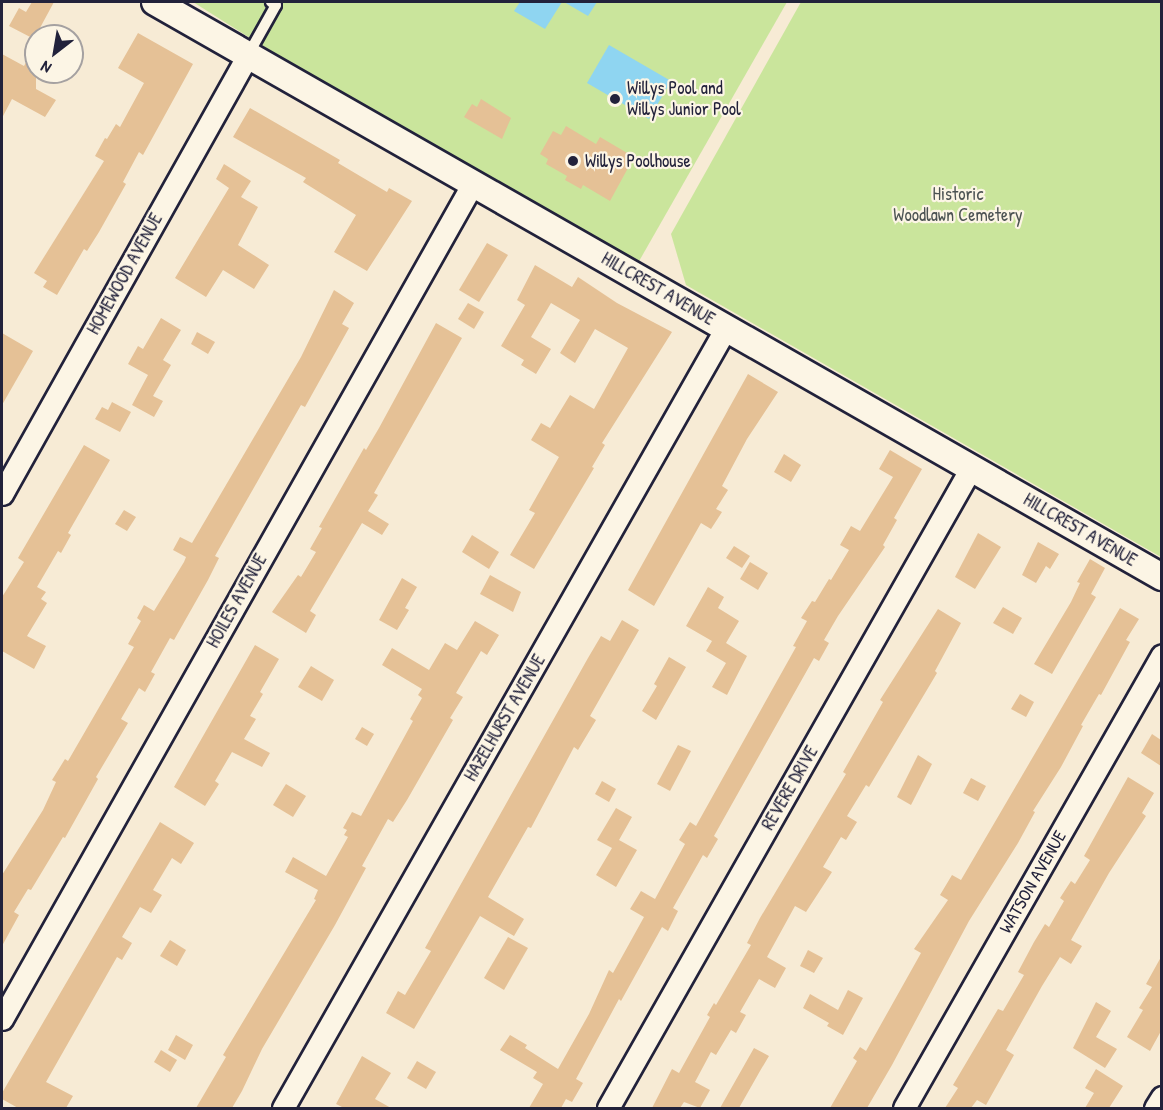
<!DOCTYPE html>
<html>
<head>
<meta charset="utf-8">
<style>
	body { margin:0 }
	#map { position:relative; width:1163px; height:1110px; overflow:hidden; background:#f7ebd5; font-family:"Patrick Hand",sans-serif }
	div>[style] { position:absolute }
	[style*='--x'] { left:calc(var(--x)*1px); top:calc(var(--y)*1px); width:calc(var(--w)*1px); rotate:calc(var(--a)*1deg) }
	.green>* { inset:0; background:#cae59c }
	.water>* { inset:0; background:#8fd5f1 }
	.building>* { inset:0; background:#e5c196 }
	.roads { filter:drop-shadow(2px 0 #22223b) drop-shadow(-2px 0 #22223b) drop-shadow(0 2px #22223b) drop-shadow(0 -2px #22223b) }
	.service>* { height:10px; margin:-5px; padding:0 5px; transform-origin:5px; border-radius:5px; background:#fcf5e5 }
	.minor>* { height:21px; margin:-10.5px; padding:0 10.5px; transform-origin:10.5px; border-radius:10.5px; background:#fcf5e5 }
	.tertiary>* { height:26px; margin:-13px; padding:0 13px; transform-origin:13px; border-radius:13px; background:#fcf5e5 }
	.dots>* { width:16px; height:16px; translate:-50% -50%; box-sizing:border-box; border:3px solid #fcf5e5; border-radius:50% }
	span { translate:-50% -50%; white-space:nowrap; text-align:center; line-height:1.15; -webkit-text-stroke:4.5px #fcf5e5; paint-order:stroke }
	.poi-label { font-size:18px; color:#22223b }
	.left { translate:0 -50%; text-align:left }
	.park-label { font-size:18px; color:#4c5353 }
	.street-label { font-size:18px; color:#22223b }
	.frame { position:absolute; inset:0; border:3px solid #22223b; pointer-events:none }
	.north { position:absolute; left:24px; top:24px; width:60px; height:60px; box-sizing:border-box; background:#fcf5e5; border:2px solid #a5a1a1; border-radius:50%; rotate:211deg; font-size:16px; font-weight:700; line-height:24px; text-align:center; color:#22223b }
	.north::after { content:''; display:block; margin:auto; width:21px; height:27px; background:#22223b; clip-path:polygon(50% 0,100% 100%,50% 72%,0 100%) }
</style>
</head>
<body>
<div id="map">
	<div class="green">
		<div style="clip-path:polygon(193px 2px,787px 2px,630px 277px)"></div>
		<div style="clip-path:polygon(801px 2px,1161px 2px,1161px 557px,686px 285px,671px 234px)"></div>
	</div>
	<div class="water">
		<div style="clip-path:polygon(520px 2px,562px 2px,545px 29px,514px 11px)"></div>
		<div style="clip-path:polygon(564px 2px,597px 2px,588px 16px)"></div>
		<div style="clip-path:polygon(609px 45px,671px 81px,649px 119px,587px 83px)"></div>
	</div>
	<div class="building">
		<div style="clip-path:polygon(32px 2px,54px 2px,34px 39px,9px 26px,19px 8px,26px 12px)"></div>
		<div style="clip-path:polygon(138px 33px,193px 64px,143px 155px,139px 152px,123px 182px,126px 184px,99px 232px,87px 251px,84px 249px,57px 295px,43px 287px,47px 281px,34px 273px,104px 161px,95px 156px,105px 138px,107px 139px,116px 124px,120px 127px,144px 83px,118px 68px)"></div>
		<div style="clip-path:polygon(36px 44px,36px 89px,56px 100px,45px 117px,12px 99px,2px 118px,2px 54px,24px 66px)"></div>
		<div style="clip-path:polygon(481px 99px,511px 118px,502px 139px,464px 117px,472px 104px,477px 107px)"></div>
		<div style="clip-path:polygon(250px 108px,340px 160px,338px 163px,387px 192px,389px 188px,412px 201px,367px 271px,334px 252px,356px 215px,303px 182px,306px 178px,233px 137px)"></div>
		<div style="clip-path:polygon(566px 126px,596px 144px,600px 137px,634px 157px,610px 201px,583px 185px,581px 189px,565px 180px,567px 176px,546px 164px,548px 159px,540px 154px,553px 131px,561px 135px)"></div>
		<div style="clip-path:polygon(224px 164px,251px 181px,241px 197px,258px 207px,238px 245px,269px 265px,254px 289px,223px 270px,206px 297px,175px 278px,229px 188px,216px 179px)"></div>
		<div style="clip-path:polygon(487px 243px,508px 255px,479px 302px,459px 290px)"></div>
		<div style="clip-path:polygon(535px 265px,572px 287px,578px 277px,617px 303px,672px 332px,602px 443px,605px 445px,592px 467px,594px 468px,534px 569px,510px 555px,535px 513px,529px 510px,559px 457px,531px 440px,541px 423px,550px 428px,570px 395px,594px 409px,628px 348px,595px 329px,575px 363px,560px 353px,580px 320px,551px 303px,531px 337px,551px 349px,536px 374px,521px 365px,524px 360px,501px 346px,525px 305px,517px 300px)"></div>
		<div style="clip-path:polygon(334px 290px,354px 303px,342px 324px,349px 328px,305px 407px,301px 405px,240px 512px,215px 556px,219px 558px,208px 580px,174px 640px,170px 638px,151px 672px,155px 674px,145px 692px,139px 688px,121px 719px,128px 723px,96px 777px,98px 779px,65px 838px,63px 837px,31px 890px,28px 889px,14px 912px,19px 915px,2px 946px,2px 875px,43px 810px,56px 782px,52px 780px,65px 759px,68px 761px,134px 647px,128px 644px,141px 621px,137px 618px,144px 605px,154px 611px,184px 562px,186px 557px,173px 550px,180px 537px,192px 543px,301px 357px)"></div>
		<div style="clip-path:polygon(468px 303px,484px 312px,474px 329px,458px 319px)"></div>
		<div style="clip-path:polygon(161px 318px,181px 330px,163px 360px,171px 365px,153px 396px,163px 401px,154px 417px,132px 405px,148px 375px,128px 364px,138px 346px,143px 349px)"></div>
		<div style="clip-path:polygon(436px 323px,462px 338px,374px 493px,378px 495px,368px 511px,389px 524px,382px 535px,362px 523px,310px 611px,316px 615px,306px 633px,272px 612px,298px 575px,301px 577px,316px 552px,310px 549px,322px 528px,319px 527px,364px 448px,366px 450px,379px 428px)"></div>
		<div style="clip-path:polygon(197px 332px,215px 342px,208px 354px,191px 344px)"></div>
		<div style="clip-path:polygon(2px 333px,33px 351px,2px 405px)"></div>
		<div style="clip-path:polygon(748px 374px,778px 392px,747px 439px,722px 486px,728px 490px,716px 509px,722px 512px,711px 529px,701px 523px,654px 606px,628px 590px)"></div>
		<div style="clip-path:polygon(112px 402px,131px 412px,120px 432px,95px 419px,102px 407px,108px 410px)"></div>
		<div style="clip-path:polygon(84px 445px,110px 460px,68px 533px,71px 535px,61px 553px,58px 551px,37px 587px,46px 592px,41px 599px,47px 603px,27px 636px,46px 646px,34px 669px,2px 651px,2px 597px,24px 562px,18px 558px)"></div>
		<div style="clip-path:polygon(890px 450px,922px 469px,894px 518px,897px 520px,883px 545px,885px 547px,838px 616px,824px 640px,829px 643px,819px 661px,814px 658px,714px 836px,718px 839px,707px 858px,703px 855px,673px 908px,678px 911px,668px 931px,662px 927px,621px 1001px,619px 999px,576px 1079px,583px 1083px,572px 1102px,566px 1099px,561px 1108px,529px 1108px,543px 1084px,533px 1078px,537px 1072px,500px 1050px,510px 1035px,527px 1045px,525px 1048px,558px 1069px,589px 1014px,609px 970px,613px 973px,644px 917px,630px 909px,641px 891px,655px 899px,685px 844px,679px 840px,690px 822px,696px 826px,796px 647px,793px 646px,807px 621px,801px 618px,812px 601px,815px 602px,829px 579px,831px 580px,849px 550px,840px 545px,851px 526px,860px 531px,893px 477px,879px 469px)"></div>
		<div style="clip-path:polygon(784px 454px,801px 465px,791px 482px,774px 472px)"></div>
		<div style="clip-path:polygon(124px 510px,136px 517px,127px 531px,115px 524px)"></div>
		<div style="clip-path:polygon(978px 533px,1001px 547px,975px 589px,955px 577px)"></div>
		<div style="clip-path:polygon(472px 535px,499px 552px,489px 569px,462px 552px)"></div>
		<div style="clip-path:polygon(1038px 542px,1059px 554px,1050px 569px,1046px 566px,1036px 583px,1022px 575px)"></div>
		<div style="clip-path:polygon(734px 546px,750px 556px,742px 568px,726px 558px)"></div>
		<div style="clip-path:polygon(1090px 559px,1105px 568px,1091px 594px,1096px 597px,1052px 674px,1034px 664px,1071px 602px,1080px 583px,1077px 582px)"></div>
		<div style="clip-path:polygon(750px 562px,768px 573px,758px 590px,740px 579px)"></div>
		<div style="clip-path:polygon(490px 575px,521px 592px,513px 612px,480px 594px)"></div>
		<div style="clip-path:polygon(402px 578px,417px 587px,405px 608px,409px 610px,397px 630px,379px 620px)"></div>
		<div style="clip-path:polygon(708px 587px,724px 597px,718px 608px,739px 621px,726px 643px,747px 656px,727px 695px,712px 687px,726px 663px,706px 651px,712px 641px,686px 626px)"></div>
		<div style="clip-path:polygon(1003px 607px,1022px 618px,1013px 634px,993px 623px)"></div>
		<div style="clip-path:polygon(1120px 608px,1139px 619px,1126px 640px,1130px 642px,1101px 695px,1099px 694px,1081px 725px,1083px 726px,1061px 767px,1033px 811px,1035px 812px,1018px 843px,969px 921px,892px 1065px,867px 1108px,830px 1108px,857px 1061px,853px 1058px,860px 1047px,866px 1051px,921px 953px,914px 949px,948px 900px,940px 895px,952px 875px,961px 880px)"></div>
		<div style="clip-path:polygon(938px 609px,961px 623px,935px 671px,937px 673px,869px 787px,866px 785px,847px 816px,857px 822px,846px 840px,841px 837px,823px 867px,832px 872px,806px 912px,795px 906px,767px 957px,786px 968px,775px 988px,759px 979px,740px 1012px,746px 1015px,736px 1033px,731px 1030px,716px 1055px,711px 1052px,695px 1082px,710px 1090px,700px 1108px,684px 1102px,680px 1108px,652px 1108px,672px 1069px,679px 1073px,710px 1017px,707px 1015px,714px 1003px,716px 1005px,751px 945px,747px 943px,760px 918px,846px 774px,843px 772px,883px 702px,880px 700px)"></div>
		<div style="clip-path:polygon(622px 620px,639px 630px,590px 716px,596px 720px,578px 750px,574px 747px,531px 828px,528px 827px,488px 897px,524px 919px,514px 936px,480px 916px,414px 1029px,386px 1013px,398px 991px,405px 995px,431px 951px,425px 948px,588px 658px,601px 636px,610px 641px)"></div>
		<div style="clip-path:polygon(475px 621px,499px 635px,487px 655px,481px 651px,456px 693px,463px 697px,450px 718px,453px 720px,407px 800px,393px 822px,388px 819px,362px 866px,366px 868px,335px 925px,262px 1049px,242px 1091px,232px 1108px,196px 1108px,226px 1057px,223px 1055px,316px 900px,314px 899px,318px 890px,285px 872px,293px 857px,326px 876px,348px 837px,344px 835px,347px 830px,343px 828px,352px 812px,361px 816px,413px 721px,410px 719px,422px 698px,418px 695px,422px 689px,382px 665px,392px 648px,429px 670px,445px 643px,457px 650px)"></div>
		<div style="clip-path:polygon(255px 645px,279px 659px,260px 692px,263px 694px,250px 716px,256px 719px,244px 739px,270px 753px,262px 767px,232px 752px,215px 781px,219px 784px,205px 806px,174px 787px)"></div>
		<div style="clip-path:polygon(669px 657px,686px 667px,656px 720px,642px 711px,657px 686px,654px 684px)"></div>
		<div style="clip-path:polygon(311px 666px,334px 680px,322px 701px,298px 687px)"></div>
		<div style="clip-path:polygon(1020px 694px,1034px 702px,1026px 717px,1011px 709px)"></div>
		<div style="clip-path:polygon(362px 727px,374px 734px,367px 746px,355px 739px)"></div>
		<div style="clip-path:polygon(1152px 734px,1161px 740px,1161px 766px,1141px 753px)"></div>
		<div style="clip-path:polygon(678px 745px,691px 751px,670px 791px,657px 784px)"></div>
		<div style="clip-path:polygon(918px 755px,932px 764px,911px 805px,897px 797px)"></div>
		<div style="clip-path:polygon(1128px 777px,1154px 793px,1142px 813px,1146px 816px,1109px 873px,1071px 940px,1082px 946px,1071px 964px,1060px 957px,1042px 986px,1006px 1050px,1014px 1055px,986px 1105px,977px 1100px,971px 1108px,945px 1108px,958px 1088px,953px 1085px,998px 1009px,1003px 1011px,1024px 975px,1018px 972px,1034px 942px,1045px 924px,1049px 927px,1064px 901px,1060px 898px,1071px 881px,1075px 884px,1090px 860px,1084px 856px)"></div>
		<div style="clip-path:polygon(971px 778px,986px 786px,978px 801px,963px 793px)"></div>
		<div style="clip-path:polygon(602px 781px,616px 789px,609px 802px,595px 794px)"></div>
		<div style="clip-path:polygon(286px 784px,306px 796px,293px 817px,273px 805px)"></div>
		<div style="clip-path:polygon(616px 808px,632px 817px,619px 840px,637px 850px,616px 887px,596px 875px,612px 848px,597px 840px)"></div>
		<div style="clip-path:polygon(160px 822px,194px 843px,181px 864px,172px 858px,153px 890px,162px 895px,151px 913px,140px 907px,122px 937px,132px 943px,122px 960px,117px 957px,46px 1082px,73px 1096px,66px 1108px,18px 1108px,2px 1099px,2px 1093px)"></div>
		<div style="clip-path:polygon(508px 937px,528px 948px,504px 990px,484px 978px)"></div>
		<div style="clip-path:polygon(170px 940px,186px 950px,177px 966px,160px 956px)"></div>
		<div style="clip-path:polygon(808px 950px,823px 958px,814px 973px,800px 966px)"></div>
		<div style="clip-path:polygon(1161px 957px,1161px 1031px,1150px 1051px,1127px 1037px,1143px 1010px,1139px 1008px,1152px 987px,1146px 984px)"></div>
		<div style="clip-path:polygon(848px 990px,863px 998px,843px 1035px,827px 1026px,829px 1023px,803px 1008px,810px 994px,838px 1010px)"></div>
		<div style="clip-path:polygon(1096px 1002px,1111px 1011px,1096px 1037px,1117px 1049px,1105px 1068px,1073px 1048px)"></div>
		<div style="clip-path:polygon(176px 1035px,193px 1045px,185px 1060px,168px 1050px)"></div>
		<div style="clip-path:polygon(754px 1048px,769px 1056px,760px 1071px,739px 1108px,720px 1108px)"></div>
		<div style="clip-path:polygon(161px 1050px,177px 1060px,170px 1072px,154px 1062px)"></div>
		<div style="clip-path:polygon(362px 1056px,391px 1073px,375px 1099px,391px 1108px,344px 1108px,336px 1104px)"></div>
		<div style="clip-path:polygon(417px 1061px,436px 1072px,426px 1089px,407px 1078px)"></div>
		<div style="clip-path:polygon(1096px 1069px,1123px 1086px,1109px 1108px,1085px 1108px,1094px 1093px,1085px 1088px)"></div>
	</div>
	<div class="roads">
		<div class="service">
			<div style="--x:248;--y:55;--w:57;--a:-60.8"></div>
			<div style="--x:276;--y:5;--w:6;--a:-149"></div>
		</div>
		<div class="minor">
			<div style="--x:2;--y:494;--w:503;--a:-60.74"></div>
			<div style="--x:2;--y:1019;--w:960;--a:-60.6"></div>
			<div style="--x:283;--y:1108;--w:897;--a:-60.41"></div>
			<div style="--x:608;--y:1108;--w:736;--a:-60.44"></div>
			<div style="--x:904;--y:1108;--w:521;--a:-60.34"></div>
			<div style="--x:1155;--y:1108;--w:13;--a:-58"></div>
		</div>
		<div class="tertiary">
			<div style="--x:155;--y:2;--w:1160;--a:29.73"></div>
		</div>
	</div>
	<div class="dots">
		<div style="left:615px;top:99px;background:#22223b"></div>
		<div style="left:573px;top:161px;background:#22223b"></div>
	</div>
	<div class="poi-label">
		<span class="left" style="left:627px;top:99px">Willys Pool and<br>Willys Junior Pool</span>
		<span class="left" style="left:585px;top:161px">Willys Poolhouse</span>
	</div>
	<div class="park-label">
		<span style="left:958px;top:205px">Historic<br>Woodlawn Cemetery</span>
	</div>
	<div class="street-label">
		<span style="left:125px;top:274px;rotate:-61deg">HOMEWOOD AVENUE</span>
		<span style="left:658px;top:289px;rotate:30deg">HILLCREST AVENUE</span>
		<span style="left:1080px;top:530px;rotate:30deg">HILLCREST AVENUE</span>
		<span style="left:237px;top:601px;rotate:-61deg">HOILES AVENUE</span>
		<span style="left:505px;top:718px;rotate:-60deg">HAZELHURST AVENUE</span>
		<span style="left:790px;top:788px;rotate:-60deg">REVERE DRIVE</span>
		<span style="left:1033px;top:882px;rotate:-60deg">WATSON AVENUE</span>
	</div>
	<div class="frame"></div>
	<div class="north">N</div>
</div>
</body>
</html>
